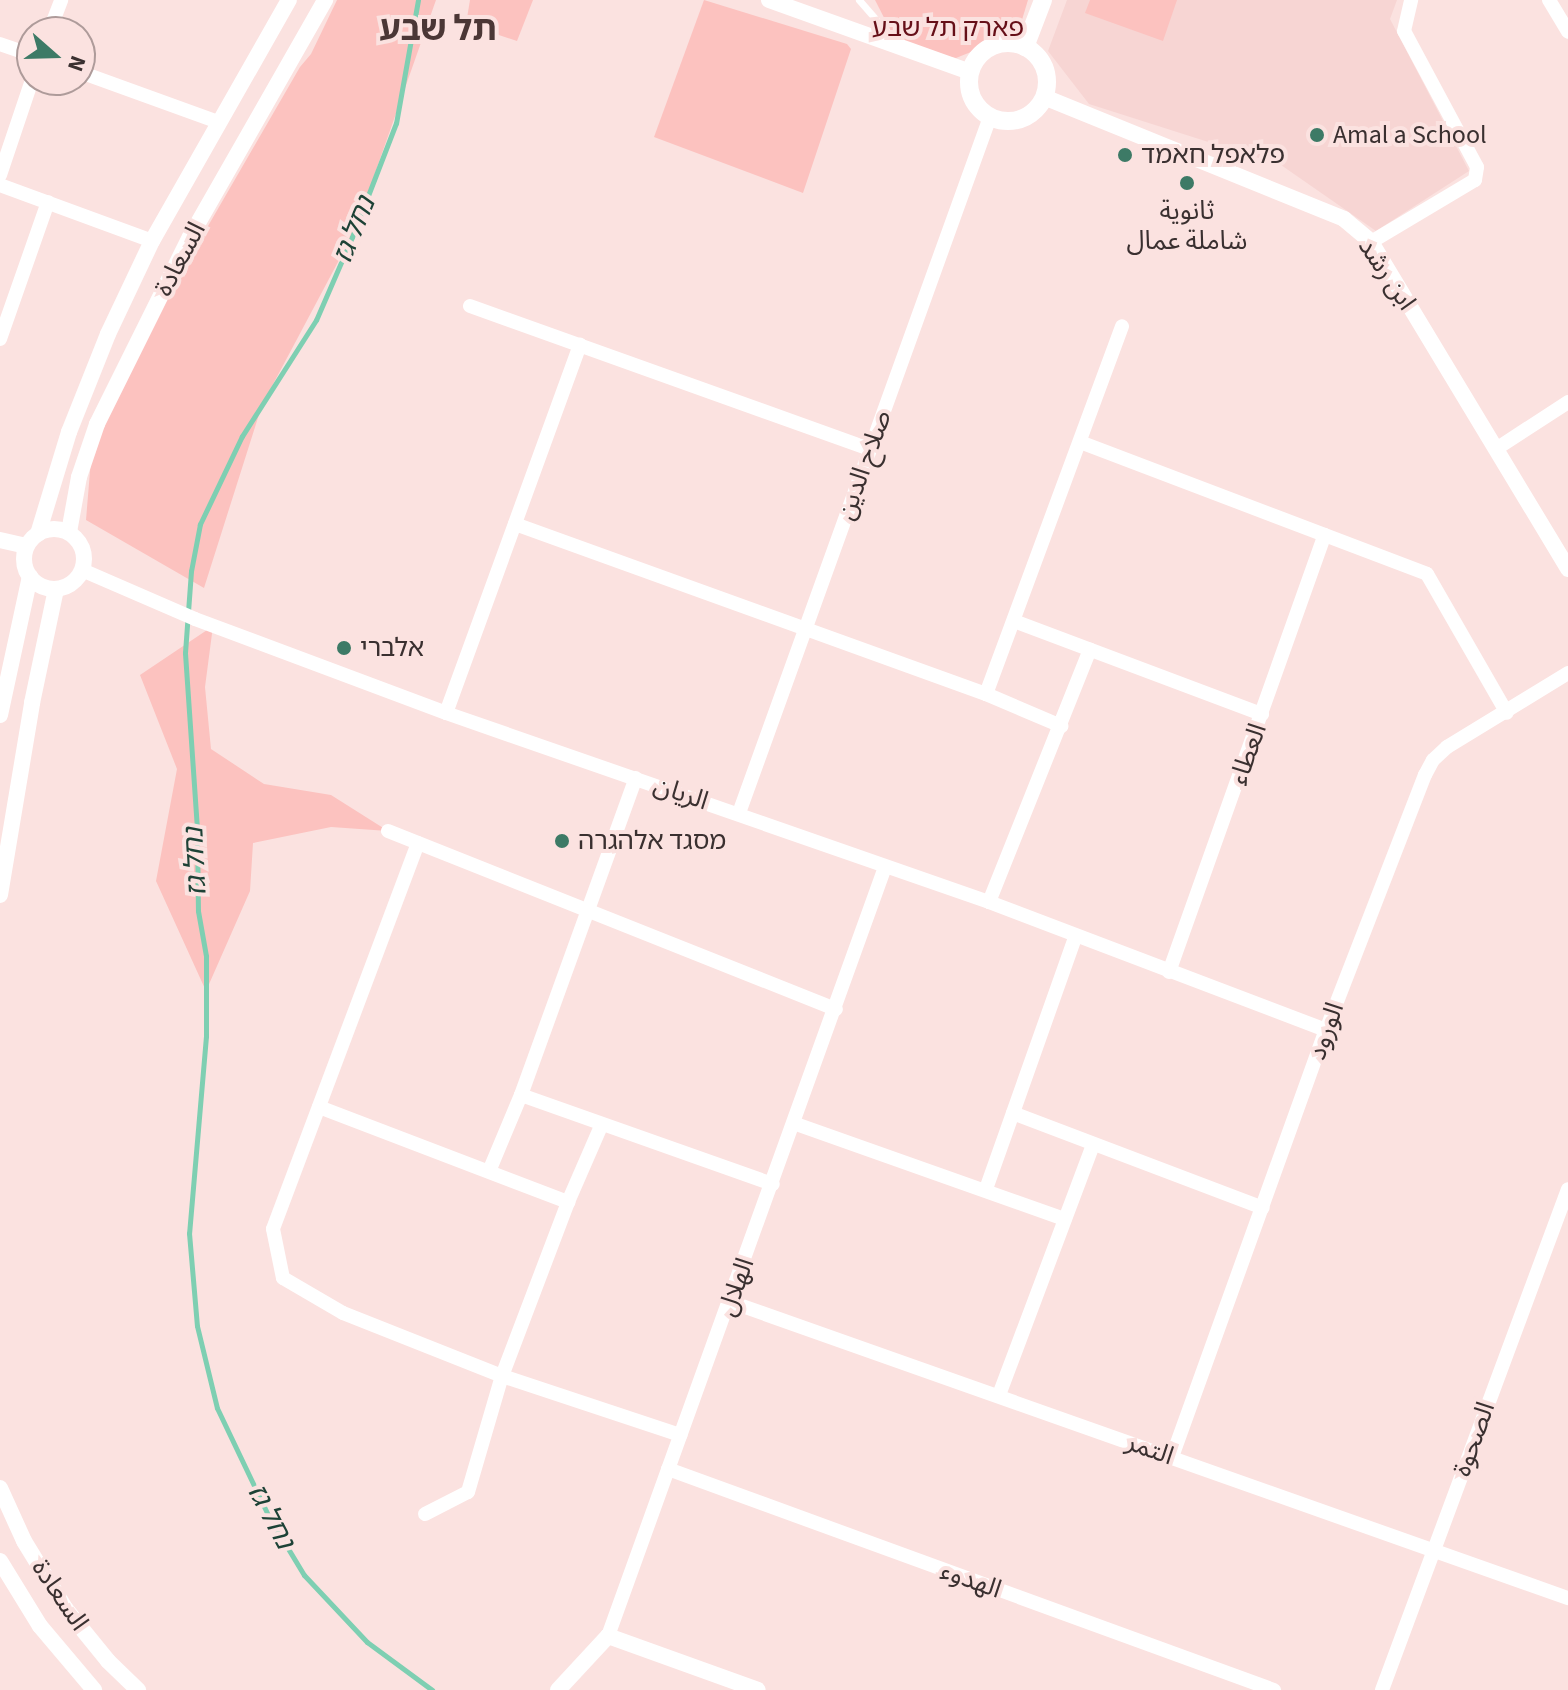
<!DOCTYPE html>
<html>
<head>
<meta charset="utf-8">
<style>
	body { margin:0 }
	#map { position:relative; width:1568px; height:1690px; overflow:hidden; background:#fbe2e0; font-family:"Source Sans 3","Noto Sans Arabic","Noto Sans Hebrew",sans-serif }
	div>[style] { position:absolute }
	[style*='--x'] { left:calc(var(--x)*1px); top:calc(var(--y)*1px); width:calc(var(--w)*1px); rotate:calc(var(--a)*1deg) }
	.built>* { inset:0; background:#f7d5d3 }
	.green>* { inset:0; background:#fcc2bf }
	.stream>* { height:5px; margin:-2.5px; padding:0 2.5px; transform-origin:2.5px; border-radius:2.5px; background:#7ecfb2 }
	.service>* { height:7px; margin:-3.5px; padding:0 3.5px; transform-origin:3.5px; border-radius:3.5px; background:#fff }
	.minor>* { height:14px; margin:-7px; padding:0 7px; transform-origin:7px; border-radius:7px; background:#fff }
	.tertiary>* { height:16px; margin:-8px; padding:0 8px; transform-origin:8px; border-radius:8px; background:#fff }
	.tertiary>.ring { margin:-8px; padding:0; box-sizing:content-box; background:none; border:16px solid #fff; border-radius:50% }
	.secondary>* { height:18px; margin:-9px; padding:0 9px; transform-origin:9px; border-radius:9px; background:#fff }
	.secondary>.ring { margin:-9px; padding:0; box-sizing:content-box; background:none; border:18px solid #fff; border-radius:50% }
	.dots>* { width:22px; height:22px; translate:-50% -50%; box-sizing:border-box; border:4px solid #fbe2e0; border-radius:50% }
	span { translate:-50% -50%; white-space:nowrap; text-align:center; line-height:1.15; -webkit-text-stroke:8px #fbe2e0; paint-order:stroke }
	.park-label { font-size:26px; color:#660f18 }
	.poi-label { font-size:26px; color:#3a3030 }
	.left { translate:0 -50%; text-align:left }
	.street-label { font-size:26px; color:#3a3030 }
	.water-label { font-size:28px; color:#1d4236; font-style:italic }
	.district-label { font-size:34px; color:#4b3736; font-weight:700 }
	.north { position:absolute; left:16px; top:16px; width:80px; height:80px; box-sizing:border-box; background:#fbe2e0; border:2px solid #ae9b9a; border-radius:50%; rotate:110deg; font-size:22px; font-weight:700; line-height:32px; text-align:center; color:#3a3030 }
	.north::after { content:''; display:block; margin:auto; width:28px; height:36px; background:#3d7a66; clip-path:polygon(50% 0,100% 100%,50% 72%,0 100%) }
</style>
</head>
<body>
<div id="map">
	<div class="built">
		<div style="clip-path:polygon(1067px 0,1397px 0,1390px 19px,1469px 171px,1376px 231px,1281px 165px,1089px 104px,1048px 51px)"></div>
	</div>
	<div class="green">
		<div style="clip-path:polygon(337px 0,436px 0,355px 230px,262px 405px,204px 588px,86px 520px,93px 435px,171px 290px,300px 67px,311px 54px)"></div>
		<div style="clip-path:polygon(470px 0,533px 0,517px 41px,466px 24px)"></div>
		<div style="clip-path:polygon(704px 0,847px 44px,851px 49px,803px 193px,654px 137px)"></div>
		<div style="clip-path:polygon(875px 0,1028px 0,1018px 33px,956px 58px,899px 47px)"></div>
		<div style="clip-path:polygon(1090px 0,1177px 0,1163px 41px,1085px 13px)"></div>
		<div style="clip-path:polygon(213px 626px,205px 687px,211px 749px,264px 784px,331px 795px,388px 831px,331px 827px,253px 843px,250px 891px,206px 991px,156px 881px,177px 769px,140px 675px)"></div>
	</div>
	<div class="stream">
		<div style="--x:418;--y:0;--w:125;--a:100.1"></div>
		<div style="--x:396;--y:123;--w:122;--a:111.1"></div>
		<div style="--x:352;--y:237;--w:90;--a:113.4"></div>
		<div style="--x:316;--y:320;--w:138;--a:122.5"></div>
		<div style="--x:242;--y:436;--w:98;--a:115.5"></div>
		<div style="--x:200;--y:524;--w:48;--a:100.8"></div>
		<div style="--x:191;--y:571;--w:82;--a:94.2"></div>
		<div style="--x:185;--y:653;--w:178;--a:86.1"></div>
		<div style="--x:197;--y:831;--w:80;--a:89.3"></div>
		<div style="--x:198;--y:911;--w:46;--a:79.9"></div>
		<div style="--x:206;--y:956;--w:80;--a:90"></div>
		<div style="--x:206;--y:1036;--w:198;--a:94.9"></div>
		<div style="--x:189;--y:1233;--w:93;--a:85.1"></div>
		<div style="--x:197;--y:1326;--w:84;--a:76.3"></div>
		<div style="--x:217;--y:1408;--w:121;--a:64.5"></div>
		<div style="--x:269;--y:1517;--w:68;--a:58.9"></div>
		<div style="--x:304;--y:1575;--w:92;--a:46.8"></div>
		<div style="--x:367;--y:1642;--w:81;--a:36.4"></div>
	</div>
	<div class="service">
		<div style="--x:859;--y:0;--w:52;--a:48.9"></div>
	</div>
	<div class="minor">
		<div style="--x:1549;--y:0;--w:37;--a:59"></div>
		<div style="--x:49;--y:32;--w:34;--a:-69"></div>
		<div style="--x:0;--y:44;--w:34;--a:19"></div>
		<div style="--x:80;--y:72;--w:147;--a:19.9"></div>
		<div style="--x:0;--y:175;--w:100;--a:-71.4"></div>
		<div style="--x:0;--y:185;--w:162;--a:20.2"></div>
		<div style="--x:1371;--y:242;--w:121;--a:-30.8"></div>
		<div style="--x:1475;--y:180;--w:13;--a:-81"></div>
		<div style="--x:1477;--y:167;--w:154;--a:-118.2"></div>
		<div style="--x:1404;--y:31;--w:32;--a:-77"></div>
		<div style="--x:470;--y:306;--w:425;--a:19.7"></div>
		<div style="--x:0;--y:339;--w:145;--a:-70.7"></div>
		<div style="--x:1080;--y:442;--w:371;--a:20.8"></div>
		<div style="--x:1427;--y:574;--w:160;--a:60.1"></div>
		<div style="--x:1496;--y:449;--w:86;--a:-33.1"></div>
		<div style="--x:515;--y:524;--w:501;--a:19.85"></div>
		<div style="--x:986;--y:694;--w:82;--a:23.1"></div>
		<div style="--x:82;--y:570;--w:123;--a:23.4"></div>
		<div style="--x:195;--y:619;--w:268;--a:20.5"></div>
		<div style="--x:446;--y:713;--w:575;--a:19.19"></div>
		<div style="--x:989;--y:902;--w:360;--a:20.8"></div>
		<div style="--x:1014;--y:621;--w:265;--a:20.6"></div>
		<div style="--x:986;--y:694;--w:392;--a:-69.7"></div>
		<div style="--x:446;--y:713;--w:392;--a:-70"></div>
		<div style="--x:739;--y:813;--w:740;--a:-70.17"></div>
		<div style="--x:388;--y:831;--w:482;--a:21.7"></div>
		<div style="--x:418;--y:843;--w:412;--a:110.6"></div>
		<div style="--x:273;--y:1229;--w:50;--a:78.5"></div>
		<div style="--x:283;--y:1278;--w:69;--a:30.3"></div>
		<div style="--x:343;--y:1313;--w:171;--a:21.6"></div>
		<div style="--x:502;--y:1376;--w:188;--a:18.3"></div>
		<div style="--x:989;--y:902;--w:272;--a:-68.2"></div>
		<div style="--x:1169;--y:972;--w:464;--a:-70.4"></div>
		<div style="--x:521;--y:1095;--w:267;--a:19.5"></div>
		<div style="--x:319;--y:1107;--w:267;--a:20.9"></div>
		<div style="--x:1013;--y:1113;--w:267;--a:20.8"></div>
		<div style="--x:796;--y:1124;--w:285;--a:19.5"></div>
		<div style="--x:490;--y:1169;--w:80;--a:-67.3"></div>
		<div style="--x:521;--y:1095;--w:337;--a:-70.1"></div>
		<div style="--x:986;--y:1189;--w:267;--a:-70.5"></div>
		<div style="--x:731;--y:1302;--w:888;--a:19.48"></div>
		<div style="--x:999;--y:1395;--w:267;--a:-69.4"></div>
		<div style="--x:1172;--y:1457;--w:454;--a:-70.2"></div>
		<div style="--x:1326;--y:1030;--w:274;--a:-68.8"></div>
		<div style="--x:1425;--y:775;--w:17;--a:-62"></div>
		<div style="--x:1433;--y:760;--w:19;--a:-43"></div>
		<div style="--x:1447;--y:747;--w:142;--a:-31.4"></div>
		<div style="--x:668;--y:1469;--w:645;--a:20.04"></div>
		<div style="--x:425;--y:1514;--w:48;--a:-27.1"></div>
		<div style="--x:468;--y:1492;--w:121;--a:-73.7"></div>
		<div style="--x:502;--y:1376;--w:186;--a:-69.2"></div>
		<div style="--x:568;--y:1202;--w:83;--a:-66.5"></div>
		<div style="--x:608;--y:1636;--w:817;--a:-70.19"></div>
		<div style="--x:1382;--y:1690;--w:534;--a:-69.63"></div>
	</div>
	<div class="tertiary">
		<div style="--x:769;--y:0;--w:214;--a:19.7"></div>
		<div style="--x:1044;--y:97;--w:324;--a:22.1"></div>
		<div style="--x:1344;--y:219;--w:35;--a:40"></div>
		<div style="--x:1371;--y:242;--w:382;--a:58.9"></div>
		<div class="ring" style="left:24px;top:529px;width:44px;height:44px"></div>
		<div style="--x:69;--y:532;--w:56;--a:-79.7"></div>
		<div style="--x:79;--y:477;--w:56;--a:-71.2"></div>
		<div style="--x:97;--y:424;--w:209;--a:-63.6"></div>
		<div style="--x:190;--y:237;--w:273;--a:-60.3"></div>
		<div style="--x:38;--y:534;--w:107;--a:-73.1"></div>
		<div style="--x:69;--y:432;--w:105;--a:-68.3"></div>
		<div style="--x:108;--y:334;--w:103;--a:-64.7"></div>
		<div style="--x:152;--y:241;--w:277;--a:-60.4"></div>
		<div style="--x:0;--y:540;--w:27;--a:13"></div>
		<div style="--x:0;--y:715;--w:142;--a:-77.8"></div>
		<div style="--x:0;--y:895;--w:195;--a:-80.5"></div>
		<div style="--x:32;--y:703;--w:116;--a:-78.1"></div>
		<div style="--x:0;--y:1488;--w:58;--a:65.6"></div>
		<div style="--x:24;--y:1541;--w:79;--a:58.5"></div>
		<div style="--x:65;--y:1608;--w:68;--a:50.9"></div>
		<div style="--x:108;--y:1661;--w:42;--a:44"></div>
		<div style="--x:0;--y:1561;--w:76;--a:58.4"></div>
		<div style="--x:40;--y:1626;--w:84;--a:49.8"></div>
		<div style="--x:558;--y:1690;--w:74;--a:-47.2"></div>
		<div style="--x:608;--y:1636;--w:159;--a:19.8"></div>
	</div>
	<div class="secondary">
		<div class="ring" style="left:969px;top:43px;width:60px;height:60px"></div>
		<div style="--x:1025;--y:47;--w:50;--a:-69"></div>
	</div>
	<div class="dots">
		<div style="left:1317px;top:135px;background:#3d7a66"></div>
		<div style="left:1125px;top:155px;background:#3d7a66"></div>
		<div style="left:1187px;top:183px;background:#3d7a66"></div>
		<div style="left:344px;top:648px;background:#3d7a66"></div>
		<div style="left:562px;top:841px;background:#3d7a66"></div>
	</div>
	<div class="park-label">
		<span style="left:948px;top:28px">פארק תל שבע</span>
	</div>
	<div class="poi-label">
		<span class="left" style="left:1333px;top:135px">Amal a School</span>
		<span class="left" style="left:1141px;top:155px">פלאפל חאמד</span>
		<span style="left:1187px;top:226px">ثانوية<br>شاملة عمال</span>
		<span class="left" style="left:360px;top:648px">אלברי</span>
		<span class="left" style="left:578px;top:841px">מסגד אלהגרה</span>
	</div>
	<div class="street-label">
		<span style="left:180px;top:259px;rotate:-62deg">السعادة</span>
		<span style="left:1387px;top:274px;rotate:56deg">ابن رشد</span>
		<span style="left:864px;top:465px;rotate:-70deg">صلاح الدين</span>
		<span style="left:1248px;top:754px;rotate:-70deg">العطاء</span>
		<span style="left:681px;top:793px;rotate:19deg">الريان</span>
		<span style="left:1326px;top:1031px;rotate:-70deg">الورود</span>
		<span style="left:736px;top:1287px;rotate:-70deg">الهلال</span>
		<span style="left:1474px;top:1439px;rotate:-70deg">الصحوة</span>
		<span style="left:1150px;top:1449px;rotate:20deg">التمر</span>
		<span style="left:971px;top:1580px;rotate:20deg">الهدوء</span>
		<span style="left:60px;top:1595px;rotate:56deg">السعادة</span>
	</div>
	<div class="water-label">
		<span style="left:354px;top:230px;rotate:-68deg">נחל גז</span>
		<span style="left:195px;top:862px;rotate:-93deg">נחל גז</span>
		<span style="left:271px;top:1516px;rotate:62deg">נחל גז</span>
	</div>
	<div class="district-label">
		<span style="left:438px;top:30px">תל שבע</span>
	</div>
	<div class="north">N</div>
</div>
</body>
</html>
